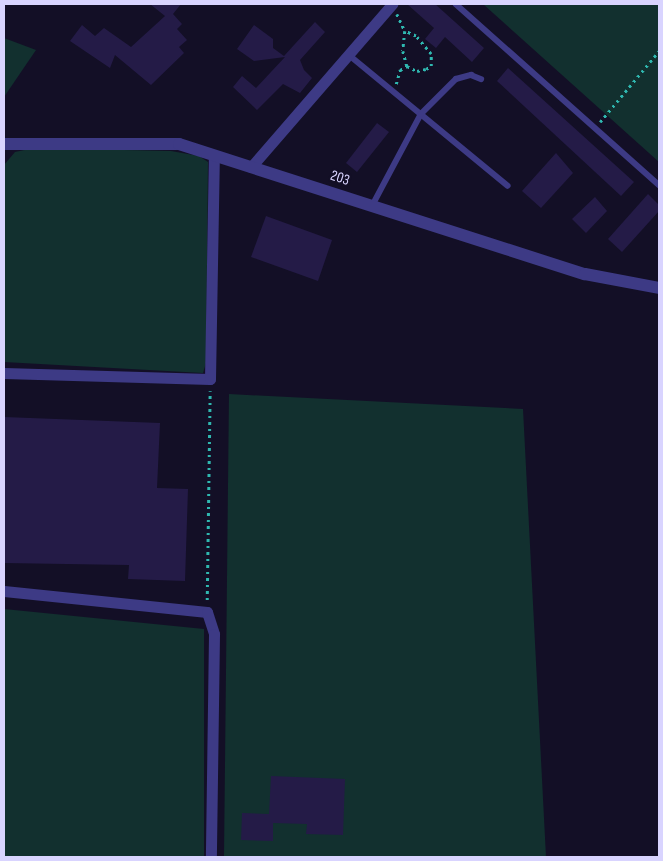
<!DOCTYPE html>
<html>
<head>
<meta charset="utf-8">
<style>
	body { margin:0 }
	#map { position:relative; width:663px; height:861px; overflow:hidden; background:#130f26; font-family:"Sofia Sans Condensed",sans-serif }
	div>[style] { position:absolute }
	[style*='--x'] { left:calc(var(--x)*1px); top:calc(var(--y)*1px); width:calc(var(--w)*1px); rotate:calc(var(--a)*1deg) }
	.green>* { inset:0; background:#12302f }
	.building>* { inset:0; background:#241b47 }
	.path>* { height:2.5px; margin-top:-1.25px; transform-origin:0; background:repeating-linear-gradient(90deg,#2fb8b0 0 2.5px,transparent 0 6.5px) }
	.service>* { height:5.5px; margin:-2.75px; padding:0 2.75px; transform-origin:2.75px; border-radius:2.75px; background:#3d3a85 }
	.minor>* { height:11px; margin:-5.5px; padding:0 5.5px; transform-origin:5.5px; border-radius:5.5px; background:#3d3a85 }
	.tertiary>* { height:12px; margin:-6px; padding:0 6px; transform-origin:6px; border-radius:6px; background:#3d3a85 }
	span { translate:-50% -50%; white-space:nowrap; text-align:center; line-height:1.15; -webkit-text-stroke:4.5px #130f26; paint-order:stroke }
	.street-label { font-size:15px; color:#d9d4ff }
	.frame { position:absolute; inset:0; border:5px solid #d9d4ff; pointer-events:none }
</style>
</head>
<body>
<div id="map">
	<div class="green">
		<div style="clip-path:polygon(483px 4px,659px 4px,659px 162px)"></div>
		<div style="clip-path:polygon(4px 38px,36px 50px,4px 97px)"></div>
		<div style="clip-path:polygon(34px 148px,171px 151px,199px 156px,208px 162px,206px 363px,203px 373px,4px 362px,4px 165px,15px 152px)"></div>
		<div style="clip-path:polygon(229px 394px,523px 409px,546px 857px,224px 857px)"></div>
		<div style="clip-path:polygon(4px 609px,204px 629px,204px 857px,4px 857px)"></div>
	</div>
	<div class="building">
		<div style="clip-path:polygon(150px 4px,181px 4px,173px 14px,182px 24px,177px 29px,187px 40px,179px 47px,184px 53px,151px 85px,115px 55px,110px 68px,70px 41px,82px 25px,95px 36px,104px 28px,131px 47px,165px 16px)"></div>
		<div style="clip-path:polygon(407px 4px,435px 4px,484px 48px,472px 62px,445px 37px,436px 48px,425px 39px,434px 28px)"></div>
		<div style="clip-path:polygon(315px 22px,325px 32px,300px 60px,304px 70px,312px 78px,300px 93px,283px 84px,257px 110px,233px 87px,242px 76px,256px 88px,285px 57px,254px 61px,237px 49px,254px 25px,273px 39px,273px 48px,284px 56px)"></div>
		<div style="clip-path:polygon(508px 68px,634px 182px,621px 196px,497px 81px)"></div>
		<div style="clip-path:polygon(377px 123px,389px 132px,357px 172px,346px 163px)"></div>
		<div style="clip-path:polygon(556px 153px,573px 173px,541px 208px,522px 191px)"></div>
		<div style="clip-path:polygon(648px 194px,659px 205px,659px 211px,622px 252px,608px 239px)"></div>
		<div style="clip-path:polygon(595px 197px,607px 211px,586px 233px,572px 219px)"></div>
		<div style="clip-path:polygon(266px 216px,332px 240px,318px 281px,251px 257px)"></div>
		<div style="clip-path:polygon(4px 417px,160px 423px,157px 488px,188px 489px,185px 581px,128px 579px,129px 565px,4px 563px)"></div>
		<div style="clip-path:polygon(271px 776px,345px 779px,343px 835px,306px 834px,307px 824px,273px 823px,273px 841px,241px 840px,242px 813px,269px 814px)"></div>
	</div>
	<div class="path">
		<div style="--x:397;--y:14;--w:19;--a:65"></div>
		<div style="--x:405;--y:31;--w:20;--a:96"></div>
		<div style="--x:403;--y:51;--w:16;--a:75"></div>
		<div style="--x:407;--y:66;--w:11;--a:27"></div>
		<div style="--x:417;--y:71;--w:9;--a:-13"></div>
		<div style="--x:426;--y:69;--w:6;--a:-31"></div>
		<div style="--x:431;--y:66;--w:12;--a:-90"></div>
		<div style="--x:431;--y:54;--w:23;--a:-130"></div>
		<div style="--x:416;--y:36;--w:12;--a:-156"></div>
		<div style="--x:396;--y:84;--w:15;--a:-74"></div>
		<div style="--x:400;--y:70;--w:8;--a:-30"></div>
		<div style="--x:600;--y:122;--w:92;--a:-50.3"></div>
		<div style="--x:207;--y:600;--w:209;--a:-89.2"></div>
	</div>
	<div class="service">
		<div style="--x:456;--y:4;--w:272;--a:41.7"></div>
		<div style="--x:348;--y:54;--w:207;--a:39.5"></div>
		<div style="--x:372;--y:206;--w:104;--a:-62"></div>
		<div style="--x:421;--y:114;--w:49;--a:-45"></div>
		<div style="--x:456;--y:79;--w:16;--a:-15"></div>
		<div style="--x:471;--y:75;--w:11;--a:22"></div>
	</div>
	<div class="minor">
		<div style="--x:251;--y:167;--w:216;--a:-49.1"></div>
		<div style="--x:4;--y:373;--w:206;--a:1.7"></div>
		<div style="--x:210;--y:379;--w:224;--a:-89"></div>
		<div style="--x:4;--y:591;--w:204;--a:5.9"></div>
		<div style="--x:207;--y:612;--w:23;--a:72"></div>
		<div style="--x:214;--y:634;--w:223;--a:90.8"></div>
	</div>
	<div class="tertiary">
		<div style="--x:4;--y:144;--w:175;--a:0"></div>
		<div style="--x:179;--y:144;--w:426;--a:17.8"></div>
		<div style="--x:585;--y:274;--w:75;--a:10.7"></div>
	</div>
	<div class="street-label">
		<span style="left:340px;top:178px;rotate:18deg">203</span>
	</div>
	<div class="frame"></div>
</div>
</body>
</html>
